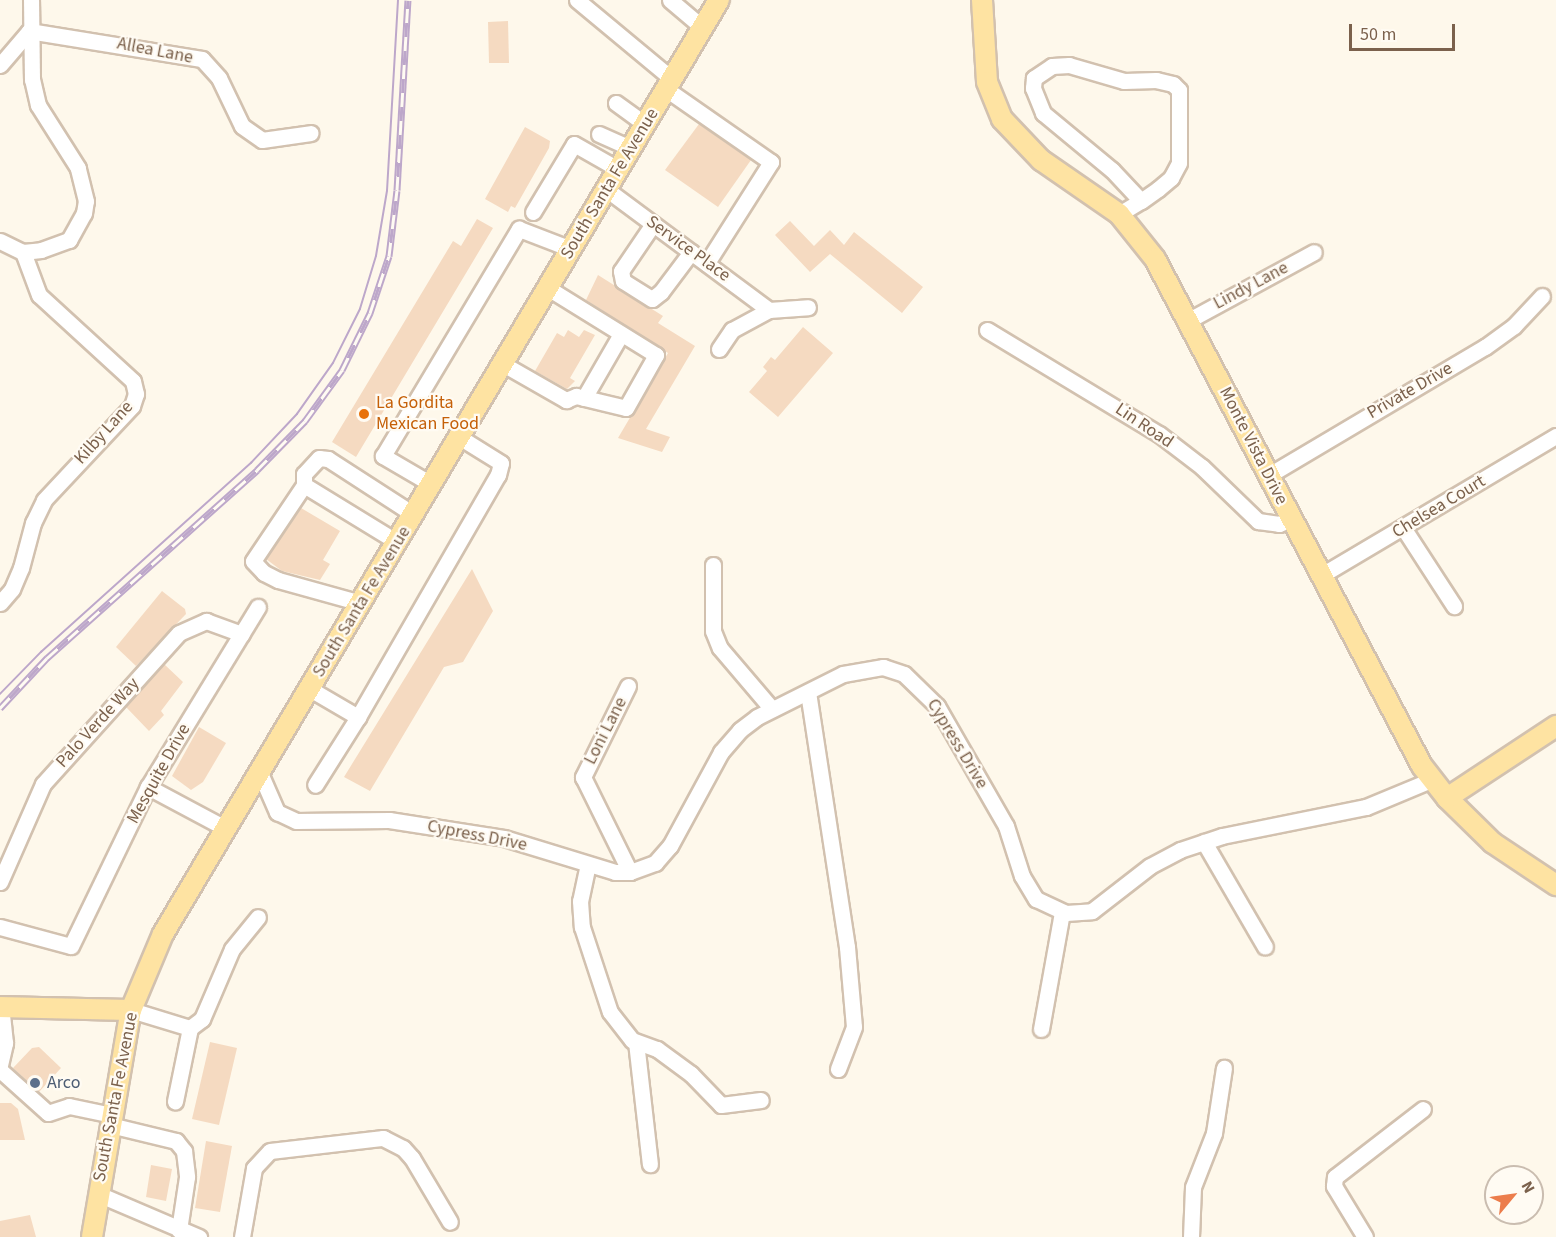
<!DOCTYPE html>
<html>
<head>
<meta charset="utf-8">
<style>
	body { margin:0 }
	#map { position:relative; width:1556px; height:1237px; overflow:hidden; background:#fef8eb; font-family:"Source Sans 3",sans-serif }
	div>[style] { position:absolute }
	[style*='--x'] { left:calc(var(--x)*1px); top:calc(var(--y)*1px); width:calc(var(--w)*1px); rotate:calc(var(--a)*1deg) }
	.building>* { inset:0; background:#f5dac1 }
	.roads { filter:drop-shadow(2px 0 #d2c1af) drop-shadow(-2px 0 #d2c1af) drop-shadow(0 2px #d2c1af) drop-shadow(0 -2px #d2c1af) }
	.minor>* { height:15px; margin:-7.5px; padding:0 7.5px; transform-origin:7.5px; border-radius:7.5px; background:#fff }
	.major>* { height:20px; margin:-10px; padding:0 10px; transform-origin:10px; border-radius:10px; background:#fee3a2 }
	.tram>* { height:1.5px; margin:-0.75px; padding:0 0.75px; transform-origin:0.75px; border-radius:0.75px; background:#bda7ca }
	.rail>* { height:7px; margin-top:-3.5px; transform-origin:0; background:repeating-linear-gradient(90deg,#fffbf3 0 14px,#bda7ca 0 28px); box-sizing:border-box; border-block:2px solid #bda7ca }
	.dots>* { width:16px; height:16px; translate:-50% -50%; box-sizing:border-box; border:3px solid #fffbf3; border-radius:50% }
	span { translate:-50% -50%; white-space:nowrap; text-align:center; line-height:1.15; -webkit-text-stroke:4.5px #fffbf3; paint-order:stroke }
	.street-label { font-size:18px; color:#7b614c }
	.food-label { font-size:18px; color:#c56008 }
	.left { translate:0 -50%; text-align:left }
	.service-label { font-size:18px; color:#4e5e75 }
	.north { position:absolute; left:1484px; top:1165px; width:60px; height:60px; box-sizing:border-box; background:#fffbf3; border:2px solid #cabdb0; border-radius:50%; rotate:61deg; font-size:16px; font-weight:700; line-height:24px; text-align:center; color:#7b614c }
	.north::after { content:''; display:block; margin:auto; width:21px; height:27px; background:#ec7d4c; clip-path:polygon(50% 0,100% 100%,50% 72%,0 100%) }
	.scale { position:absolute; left:1349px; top:24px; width:106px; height:27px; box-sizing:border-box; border:3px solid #7b614c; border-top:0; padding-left:8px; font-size:18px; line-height:21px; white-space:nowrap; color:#7b614c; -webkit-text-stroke:4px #fffbf3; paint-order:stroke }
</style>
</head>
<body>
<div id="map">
	<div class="building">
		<div style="clip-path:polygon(508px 21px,509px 63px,489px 63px,488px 22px)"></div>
		<div style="clip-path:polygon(699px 124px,751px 160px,718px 207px,665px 170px)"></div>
		<div style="clip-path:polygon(525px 127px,550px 141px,549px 148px,515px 208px,511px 206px,508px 212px,485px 199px)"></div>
		<div style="clip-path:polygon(477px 219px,493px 228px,356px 457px,332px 442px,453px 241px,461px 246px)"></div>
		<div style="clip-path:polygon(790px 221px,814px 246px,830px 230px,844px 245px,854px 232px,923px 287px,902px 313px,830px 254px,810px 272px,775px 235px)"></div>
		<div style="clip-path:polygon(598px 275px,663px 316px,658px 323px,695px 346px,646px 429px,670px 437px,662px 452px,618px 438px,668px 353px,586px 300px)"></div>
		<div style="clip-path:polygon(803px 327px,833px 353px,778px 417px,749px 392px,767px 371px,763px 367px,771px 357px,775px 360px)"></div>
		<div style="clip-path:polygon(568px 330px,579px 337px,584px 330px,595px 335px,570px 378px,575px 381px,567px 389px,535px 371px,557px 333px,564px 337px)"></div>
		<div style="clip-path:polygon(301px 508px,340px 531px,323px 560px,330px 564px,320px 580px,282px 571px,266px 559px)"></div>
		<div style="clip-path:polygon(472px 569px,493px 611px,463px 662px,444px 667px,370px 791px,344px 777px)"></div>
		<div style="clip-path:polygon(162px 591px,185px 609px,186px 614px,136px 666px,116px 647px)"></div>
		<div style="clip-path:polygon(164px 664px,183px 682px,161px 711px,164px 715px,149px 731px,126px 707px)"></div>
		<div style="clip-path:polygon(199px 727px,226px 743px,203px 782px,191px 790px,172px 776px)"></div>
		<div style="clip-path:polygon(210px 1042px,237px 1048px,219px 1125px,192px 1119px)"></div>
		<div style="clip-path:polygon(39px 1047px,61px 1068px,39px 1092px,13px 1068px,32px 1048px)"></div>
		<div style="clip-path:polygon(0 1103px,11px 1103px,18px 1109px,25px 1140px,0 1140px)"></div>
		<div style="clip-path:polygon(206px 1141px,232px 1146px,220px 1212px,195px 1208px)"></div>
		<div style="clip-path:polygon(151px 1165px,172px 1169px,166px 1201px,146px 1197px)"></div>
		<div style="clip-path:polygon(30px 1215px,36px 1237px,0 1237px,0 1221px)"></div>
	</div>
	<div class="roads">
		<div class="minor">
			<div style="--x:577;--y:0;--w:124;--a:39.7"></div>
			<div style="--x:670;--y:0;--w:43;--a:40.3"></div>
			<div style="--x:0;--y:65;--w:45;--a:-49.5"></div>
			<div style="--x:29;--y:31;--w:175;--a:9.2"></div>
			<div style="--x:202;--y:59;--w:25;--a:48"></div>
			<div style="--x:219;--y:78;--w:53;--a:64.4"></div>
			<div style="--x:242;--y:126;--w:24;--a:35"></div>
			<div style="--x:262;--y:140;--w:49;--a:-8.1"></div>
			<div style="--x:666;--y:89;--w:128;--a:34.8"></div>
			<div style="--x:771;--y:162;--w:120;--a:122.4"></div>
			<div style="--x:616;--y:103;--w:36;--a:36"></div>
			<div style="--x:599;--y:134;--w:35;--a:24"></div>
			<div style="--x:606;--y:189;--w:203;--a:36.6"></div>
			<div style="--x:533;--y:212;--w:79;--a:-58.9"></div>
			<div style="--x:574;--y:144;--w:51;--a:29.6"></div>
			<div style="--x:1119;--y:214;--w:26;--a:-31"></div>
			<div style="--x:1141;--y:201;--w:21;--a:-35"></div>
			<div style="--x:1158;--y:189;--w:17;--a:-40"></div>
			<div style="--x:1171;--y:178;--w:17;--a:-62"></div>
			<div style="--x:1179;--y:163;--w:73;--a:-90"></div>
			<div style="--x:1179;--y:90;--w:8;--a:-135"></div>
			<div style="--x:1173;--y:84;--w:17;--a:-167"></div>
			<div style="--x:1156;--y:80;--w:32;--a:178"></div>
			<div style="--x:1124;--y:81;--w:57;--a:-163.8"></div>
			<div style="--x:1069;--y:65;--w:17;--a:177"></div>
			<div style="--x:1052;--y:66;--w:22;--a:146"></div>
			<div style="--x:1034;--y:78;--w:10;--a:96"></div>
			<div style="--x:1033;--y:88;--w:27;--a:68"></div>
			<div style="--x:1043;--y:113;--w:89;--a:39.6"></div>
			<div style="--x:1112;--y:170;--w:42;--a:46.9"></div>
			<div style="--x:653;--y:224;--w:57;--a:124.2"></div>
			<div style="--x:621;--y:271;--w:10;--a:79"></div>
			<div style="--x:623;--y:281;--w:34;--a:32"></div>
			<div style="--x:652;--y:299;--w:11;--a:-38"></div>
			<div style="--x:661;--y:292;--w:50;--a:-53.1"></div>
			<div style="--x:0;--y:241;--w:25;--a:26"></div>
			<div style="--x:23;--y:252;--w:18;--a:-6"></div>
			<div style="--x:41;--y:250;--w:30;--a:-20"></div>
			<div style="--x:69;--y:240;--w:31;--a:-61"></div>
			<div style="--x:84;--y:213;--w:12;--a:-81"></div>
			<div style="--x:86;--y:201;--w:34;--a:-104"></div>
			<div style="--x:78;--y:168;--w:75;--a:-122.4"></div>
			<div style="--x:38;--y:105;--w:26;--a:-103"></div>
			<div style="--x:32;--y:80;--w:80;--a:-90.7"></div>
			<div style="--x:1189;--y:320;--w:142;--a:-28.5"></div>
			<div style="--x:987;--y:330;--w:201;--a:31.2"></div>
			<div style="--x:1159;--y:434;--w:54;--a:37.5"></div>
			<div style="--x:1202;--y:467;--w:78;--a:44"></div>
			<div style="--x:1258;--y:521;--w:21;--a:8"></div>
			<div style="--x:1279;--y:524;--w:13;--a:-23"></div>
			<div style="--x:719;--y:349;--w:23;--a:-56"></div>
			<div style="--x:732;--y:330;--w:42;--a:-28.4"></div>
			<div style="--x:769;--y:310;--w:39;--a:-4"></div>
			<div style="--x:503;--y:364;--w:73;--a:29.7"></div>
			<div style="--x:566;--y:400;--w:11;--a:-22"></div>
			<div style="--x:576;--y:396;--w:51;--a:13.5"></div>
			<div style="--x:626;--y:408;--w:61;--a:-60.5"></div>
			<div style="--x:656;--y:355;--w:127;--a:-148.2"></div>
			<div style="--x:584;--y:398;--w:74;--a:-60"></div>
			<div style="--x:1269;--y:475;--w:251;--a:-30.7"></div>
			<div style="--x:1485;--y:347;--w:36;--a:-36"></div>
			<div style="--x:1514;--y:326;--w:41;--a:-47"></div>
			<div style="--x:431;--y:484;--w:56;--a:-149.7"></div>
			<div style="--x:383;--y:456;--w:265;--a:-59.1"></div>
			<div style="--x:519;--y:229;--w:56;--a:21"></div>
			<div style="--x:304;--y:485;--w:109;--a:31.5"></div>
			<div style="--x:1404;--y:529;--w:92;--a:57"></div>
			<div style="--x:713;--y:565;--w:66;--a:90"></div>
			<div style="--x:713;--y:631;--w:18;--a:68"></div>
			<div style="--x:720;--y:648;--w:80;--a:49.6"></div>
			<div style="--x:1320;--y:576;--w:274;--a:-30.7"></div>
			<div style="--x:0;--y:603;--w:18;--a:-49"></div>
			<div style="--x:12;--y:589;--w:23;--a:-67"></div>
			<div style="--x:21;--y:568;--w:47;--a:-75.1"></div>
			<div style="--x:33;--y:523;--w:25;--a:-64"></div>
			<div style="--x:44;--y:500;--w:129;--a:-46.9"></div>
			<div style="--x:132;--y:406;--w:13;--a:-72"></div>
			<div style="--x:136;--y:394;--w:13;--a:-103"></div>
			<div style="--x:133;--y:381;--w:127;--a:-137.5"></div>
			<div style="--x:39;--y:295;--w:46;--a:-110.4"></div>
			<div style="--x:361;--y:603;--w:86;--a:-164.5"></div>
			<div style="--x:278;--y:580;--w:16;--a:-153"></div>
			<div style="--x:264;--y:573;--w:16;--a:-133"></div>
			<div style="--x:253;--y:561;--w:92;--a:-56.1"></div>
			<div style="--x:304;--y:485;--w:11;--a:-90"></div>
			<div style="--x:304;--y:474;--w:22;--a:-47"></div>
			<div style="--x:319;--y:458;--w:9;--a:6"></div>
			<div style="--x:328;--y:459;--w:101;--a:32.9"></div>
			<div style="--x:628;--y:686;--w:102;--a:116.3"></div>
			<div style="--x:583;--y:777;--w:106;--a:63.7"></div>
			<div style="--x:310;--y:689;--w:56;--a:30.3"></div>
			<div style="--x:358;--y:717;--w:80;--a:122.3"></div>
			<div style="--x:808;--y:692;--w:258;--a:81.3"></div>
			<div style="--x:847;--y:947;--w:80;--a:85"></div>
			<div style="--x:854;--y:1027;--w:45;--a:110.9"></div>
			<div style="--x:358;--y:717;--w:280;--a:-60"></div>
			<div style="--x:498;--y:475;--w:12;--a:-76"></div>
			<div style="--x:501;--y:463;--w:49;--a:-148.2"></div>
			<div style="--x:260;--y:773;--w:43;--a:66.4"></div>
			<div style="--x:277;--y:812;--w:21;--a:25"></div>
			<div style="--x:296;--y:821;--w:93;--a:-0.6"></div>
			<div style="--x:389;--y:820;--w:116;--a:8.9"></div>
			<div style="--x:504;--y:838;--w:116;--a:17"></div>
			<div style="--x:615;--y:872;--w:15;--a:0"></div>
			<div style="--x:630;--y:872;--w:27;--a:-20"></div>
			<div style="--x:655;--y:863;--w:23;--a:-49"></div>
			<div style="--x:670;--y:846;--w:107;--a:-61.5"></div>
			<div style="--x:721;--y:752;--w:29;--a:-49"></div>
			<div style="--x:740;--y:730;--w:21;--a:-37"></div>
			<div style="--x:757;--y:717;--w:96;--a:-26.6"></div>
			<div style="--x:843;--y:674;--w:41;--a:-9.9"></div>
			<div style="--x:883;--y:667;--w:22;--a:18"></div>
			<div style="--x:904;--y:674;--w:46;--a:44.1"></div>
			<div style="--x:937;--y:706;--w:138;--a:60.1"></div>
			<div style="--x:1006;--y:826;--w:52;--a:72.3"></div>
			<div style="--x:1022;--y:876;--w:27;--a:59"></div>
			<div style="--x:1036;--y:899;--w:33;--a:25"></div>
			<div style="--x:1066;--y:913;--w:26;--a:-4"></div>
			<div style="--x:1092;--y:911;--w:73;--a:-37.8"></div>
			<div style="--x:1150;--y:866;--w:34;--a:-28"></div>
			<div style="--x:1180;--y:850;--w:44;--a:-18.4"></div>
			<div style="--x:1222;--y:836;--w:147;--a:-11.4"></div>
			<div style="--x:1366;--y:807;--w:70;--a:-22.6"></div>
			<div style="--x:148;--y:787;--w:89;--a:28"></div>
			<div style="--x:1204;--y:842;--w:121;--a:59.8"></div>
			<div style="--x:588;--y:864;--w:38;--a:102"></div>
			<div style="--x:580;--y:901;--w:26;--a:86"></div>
			<div style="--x:582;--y:927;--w:89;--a:71.8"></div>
			<div style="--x:610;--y:1012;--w:36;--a:52"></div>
			<div style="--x:632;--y:1040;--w:27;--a:20"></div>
			<div style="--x:657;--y:1049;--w:42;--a:36.3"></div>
			<div style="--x:691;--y:1074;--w:43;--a:45.9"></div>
			<div style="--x:721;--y:1105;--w:40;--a:-7.1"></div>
			<div style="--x:0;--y:882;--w:107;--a:-66.3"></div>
			<div style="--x:43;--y:784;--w:203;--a:-48"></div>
			<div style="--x:179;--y:633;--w:30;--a:-24"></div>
			<div style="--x:206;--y:621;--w:38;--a:20"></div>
			<div style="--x:0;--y:927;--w:73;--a:15"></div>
			<div style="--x:71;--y:946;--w:177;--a:-64.2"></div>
			<div style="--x:148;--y:787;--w:211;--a:-58.6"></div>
			<div style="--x:131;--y:1010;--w:62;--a:17"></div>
			<div style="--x:190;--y:1028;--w:75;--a:101.6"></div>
			<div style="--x:190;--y:1028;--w:15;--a:-37"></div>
			<div style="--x:202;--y:1019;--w:76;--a:-66.8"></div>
			<div style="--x:232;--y:949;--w:41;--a:-50.9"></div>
			<div style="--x:1041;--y:1029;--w:119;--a:-79.8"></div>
			<div style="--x:636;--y:1042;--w:123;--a:83.5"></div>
			<div style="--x:0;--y:1065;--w:23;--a:-77"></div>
			<div style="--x:5;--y:1043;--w:36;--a:-96"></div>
			<div style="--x:0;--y:1070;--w:64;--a:41.9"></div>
			<div style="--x:48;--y:1113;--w:22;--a:-18"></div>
			<div style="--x:69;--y:1106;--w:44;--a:11.8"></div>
			<div style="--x:110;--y:1125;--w:68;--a:13.6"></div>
			<div style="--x:176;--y:1141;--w:13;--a:51"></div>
			<div style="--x:184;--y:1151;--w:26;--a:83"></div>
			<div style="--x:187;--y:1177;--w:54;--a:98.6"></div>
			<div style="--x:98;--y:1194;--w:110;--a:23.1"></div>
			<div style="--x:242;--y:1237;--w:70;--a:-80.1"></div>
			<div style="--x:254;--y:1168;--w:23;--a:-47"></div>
			<div style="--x:270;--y:1151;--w:114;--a:-6.6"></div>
			<div style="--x:383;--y:1138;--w:22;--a:27"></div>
			<div style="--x:403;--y:1148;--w:13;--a:48"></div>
			<div style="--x:412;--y:1158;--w:74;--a:59.3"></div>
			<div style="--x:1191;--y:1237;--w:50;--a:-87.7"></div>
			<div style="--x:1193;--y:1187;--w:58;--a:-68.7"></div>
			<div style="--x:1214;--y:1133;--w:66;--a:-81.3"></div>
			<div style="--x:1365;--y:1237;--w:60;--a:-121.3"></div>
			<div style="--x:1334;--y:1186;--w:9;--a:-84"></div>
			<div style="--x:1335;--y:1177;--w:111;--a:-37.7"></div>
		</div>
		<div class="major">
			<div style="--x:982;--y:0;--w:82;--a:86.5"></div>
			<div style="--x:987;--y:82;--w:40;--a:68"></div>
			<div style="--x:1002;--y:119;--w:57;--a:46.4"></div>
			<div style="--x:1041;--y:160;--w:95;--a:34.7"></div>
			<div style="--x:1119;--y:214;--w:58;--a:51.3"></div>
			<div style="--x:1155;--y:259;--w:573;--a:62.23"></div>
			<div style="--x:1422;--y:766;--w:41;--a:52"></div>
			<div style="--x:1447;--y:798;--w:64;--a:44.4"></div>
			<div style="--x:1493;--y:843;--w:76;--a:33.7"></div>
			<div style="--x:1447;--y:798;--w:131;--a:-33.4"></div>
			<div style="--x:0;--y:1007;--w:131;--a:1.3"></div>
			<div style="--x:92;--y:1237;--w:230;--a:-80.3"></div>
			<div style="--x:131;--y:1010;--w:82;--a:-67.2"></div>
			<div style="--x:163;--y:934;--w:1087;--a:-59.24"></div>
		</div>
	</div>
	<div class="tram">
		<div style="--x:0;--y:694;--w:59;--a:-45.7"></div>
		<div style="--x:41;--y:652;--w:283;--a:-42"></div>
		<div style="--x:251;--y:463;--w:67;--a:-46.8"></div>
		<div style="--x:297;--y:414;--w:62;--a:-54.8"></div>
		<div style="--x:333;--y:363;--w:60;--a:-63.4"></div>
		<div style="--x:360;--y:309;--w:55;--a:-73.2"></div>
		<div style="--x:376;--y:256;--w:66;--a:-80.4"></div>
		<div style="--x:387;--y:191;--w:191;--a:-86.7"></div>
	</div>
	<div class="rail">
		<div style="--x:0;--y:708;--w:69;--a:-46.8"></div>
		<div style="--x:47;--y:658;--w:282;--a:-41.8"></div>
		<div style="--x:257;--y:470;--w:69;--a:-45.6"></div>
		<div style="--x:305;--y:421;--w:63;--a:-54"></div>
		<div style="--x:342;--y:370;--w:64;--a:-63.8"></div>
		<div style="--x:370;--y:313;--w:60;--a:-71.6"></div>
		<div style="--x:389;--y:256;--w:66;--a:-83.1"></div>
		<div style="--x:397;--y:190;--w:190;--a:-86.7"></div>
	</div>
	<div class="dots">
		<div style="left:364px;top:414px;background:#e8710a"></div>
		<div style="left:35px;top:1083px;background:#5c6f8a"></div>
	</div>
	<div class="street-label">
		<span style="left:155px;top:51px;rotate:11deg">Allea Lane</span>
		<span style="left:610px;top:184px;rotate:-59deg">South Santa Fe Avenue</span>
		<span style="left:688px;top:249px;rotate:36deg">Service Place</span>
		<span style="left:1251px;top:286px;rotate:-28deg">Lindy Lane</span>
		<span style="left:1410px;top:391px;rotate:-30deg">Private Drive</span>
		<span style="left:1144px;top:426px;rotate:34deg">Lin Road</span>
		<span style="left:104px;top:433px;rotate:-48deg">Kilby Lane</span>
		<span style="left:1253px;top:446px;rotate:63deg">Monte Vista Drive</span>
		<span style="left:1439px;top:507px;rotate:-31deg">Chelsea Court</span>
		<span style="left:362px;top:602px;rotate:-59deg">South Santa Fe Avenue</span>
		<span style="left:98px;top:723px;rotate:-48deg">Palo Verde Way</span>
		<span style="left:606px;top:731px;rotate:-63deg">Loni Lane</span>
		<span style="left:957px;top:744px;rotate:59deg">Cypress Drive</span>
		<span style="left:159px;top:774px;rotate:-61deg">Mesquite Drive</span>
		<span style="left:477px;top:836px;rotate:11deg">Cypress Drive</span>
		<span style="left:116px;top:1097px;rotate:-79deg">South Santa Fe Avenue</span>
	</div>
	<div class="food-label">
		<span class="left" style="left:376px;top:414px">La Gordita<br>Mexican Food</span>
	</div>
	<div class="service-label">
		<span class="left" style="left:47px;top:1083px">Arco</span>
	</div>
	<div class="north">N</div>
	<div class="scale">50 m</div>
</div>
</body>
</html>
